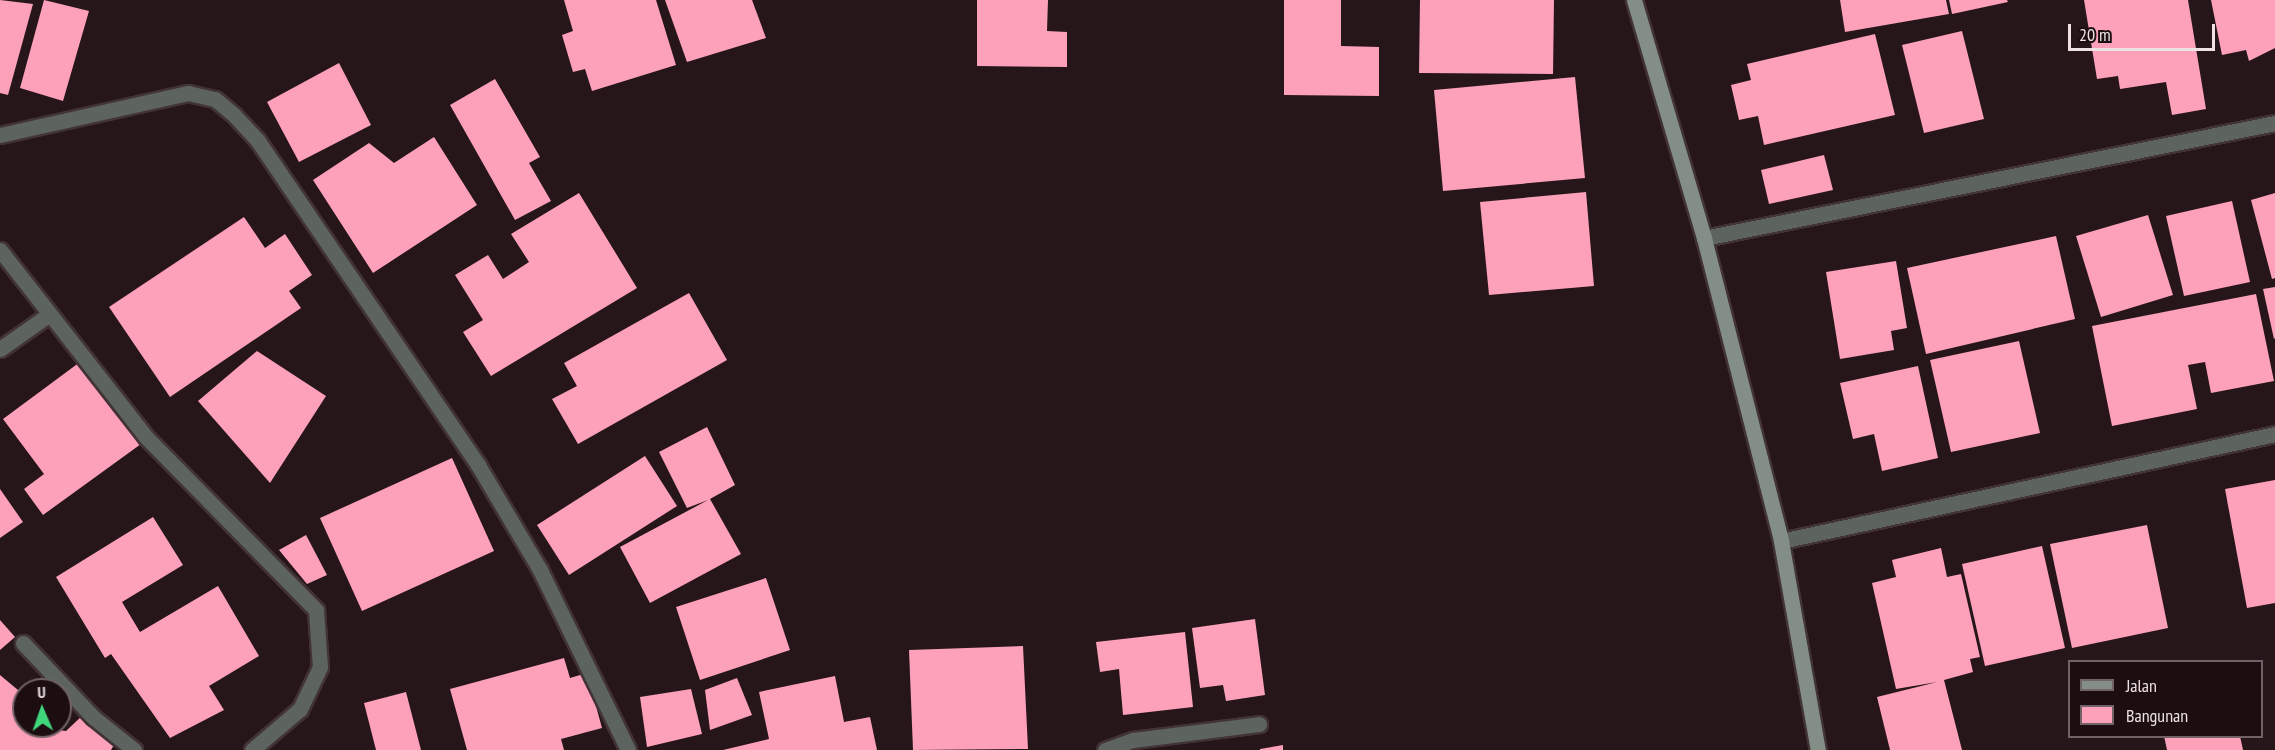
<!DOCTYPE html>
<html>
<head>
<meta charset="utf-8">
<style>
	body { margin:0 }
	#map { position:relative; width:2275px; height:750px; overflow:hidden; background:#26161a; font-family:"PT Sans Narrow",sans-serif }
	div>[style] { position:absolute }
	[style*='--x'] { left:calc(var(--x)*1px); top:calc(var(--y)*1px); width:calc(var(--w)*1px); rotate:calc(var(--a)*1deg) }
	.building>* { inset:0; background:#fda0b9 }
	.roads { filter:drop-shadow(2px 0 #423336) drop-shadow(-2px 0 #423336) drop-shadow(0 2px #423336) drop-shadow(0 -2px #423336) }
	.minor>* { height:15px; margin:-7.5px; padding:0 7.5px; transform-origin:7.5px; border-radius:7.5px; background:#5d645f }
	.secondary>* { height:15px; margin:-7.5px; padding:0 7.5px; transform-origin:7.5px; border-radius:7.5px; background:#838e86 }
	span { translate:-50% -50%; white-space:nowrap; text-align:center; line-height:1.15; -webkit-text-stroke:6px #1c0d11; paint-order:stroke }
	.legend { position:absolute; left:2068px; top:660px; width:195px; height:78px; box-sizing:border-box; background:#1c0d11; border:2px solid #706266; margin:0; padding:8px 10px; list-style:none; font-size:18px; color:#eee2e5 }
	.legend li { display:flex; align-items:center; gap:12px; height:30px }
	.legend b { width:30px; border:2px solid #706266 }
	.north { position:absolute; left:12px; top:678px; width:60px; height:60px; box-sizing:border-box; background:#1c0d11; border:2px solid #706266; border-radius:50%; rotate:358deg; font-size:16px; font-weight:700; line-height:24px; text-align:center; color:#eee2e5 }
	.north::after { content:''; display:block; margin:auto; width:21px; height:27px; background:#40d77c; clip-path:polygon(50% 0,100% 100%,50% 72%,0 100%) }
	.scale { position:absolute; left:2068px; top:24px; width:147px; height:27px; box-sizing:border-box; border:3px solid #eee2e5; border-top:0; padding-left:8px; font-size:18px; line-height:21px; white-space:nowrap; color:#eee2e5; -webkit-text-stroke:4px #1c0d11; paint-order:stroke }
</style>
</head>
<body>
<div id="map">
	<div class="building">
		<div style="clip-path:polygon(0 0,33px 4px,8px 95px,0 93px)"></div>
		<div style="clip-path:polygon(44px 0,89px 11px,63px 101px,20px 88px)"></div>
		<div style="clip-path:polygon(564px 0,656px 0,676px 65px,592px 91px,585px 69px,573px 72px,562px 35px,573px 31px)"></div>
		<div style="clip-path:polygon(665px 0,752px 0,766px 38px,687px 62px)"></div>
		<div style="clip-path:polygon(977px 0,1048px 0,1047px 31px,1067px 32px,1067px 67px,977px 66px)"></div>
		<div style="clip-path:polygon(1284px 0,1341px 0,1341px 46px,1379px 47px,1379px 96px,1284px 95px)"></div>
		<div style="clip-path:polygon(1420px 0,1554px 0,1553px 74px,1419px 73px)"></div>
		<div style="clip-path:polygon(1840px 0,1946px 0,1949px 14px,1845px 32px)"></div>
		<div style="clip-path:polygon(1949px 0,2007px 0,2008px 2px,1952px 14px)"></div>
		<div style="clip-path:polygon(2084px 0,2188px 0,2206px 109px,2172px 115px,2166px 82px,2120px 89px,2118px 76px,2097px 79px)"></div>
		<div style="clip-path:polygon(2211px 0,2275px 0,2275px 48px,2249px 61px,2246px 50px,2222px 55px)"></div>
		<div style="clip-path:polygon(1962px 31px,1984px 119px,1924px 133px,1902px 45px)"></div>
		<div style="clip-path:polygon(1875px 34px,1895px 115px,1764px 145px,1758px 116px,1739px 120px,1731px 85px,1751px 80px,1747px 64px)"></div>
		<div style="clip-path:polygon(339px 63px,371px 125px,299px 162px,267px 102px)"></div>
		<div style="clip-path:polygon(1575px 77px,1585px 178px,1443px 191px,1434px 90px)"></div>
		<div style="clip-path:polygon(495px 79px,540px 157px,529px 163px,551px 201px,515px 220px,450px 105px)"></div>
		<div style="clip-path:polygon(434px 137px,477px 205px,373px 273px,313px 180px,369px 143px,394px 163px)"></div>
		<div style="clip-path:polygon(1824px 155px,1833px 190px,1769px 204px,1761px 170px)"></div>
		<div style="clip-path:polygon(1586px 192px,1594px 286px,1489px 295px,1480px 202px)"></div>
		<div style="clip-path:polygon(579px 193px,637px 288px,491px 376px,463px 332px,483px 320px,455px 275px,488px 255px,503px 279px,529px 262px,511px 234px)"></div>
		<div style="clip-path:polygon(2275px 193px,2275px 278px,2272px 279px,2251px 200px)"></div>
		<div style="clip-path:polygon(2232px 201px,2250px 282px,2184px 296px,2166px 216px)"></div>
		<div style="clip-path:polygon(2148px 215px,2173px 295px,2101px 317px,2076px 236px)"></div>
		<div style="clip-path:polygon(244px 217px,265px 248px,285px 234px,312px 275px,289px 291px,301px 308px,170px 397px,109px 307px)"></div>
		<div style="clip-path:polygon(2056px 236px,2075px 319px,1926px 354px,1907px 268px)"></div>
		<div style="clip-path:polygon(1896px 261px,1907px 328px,1891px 331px,1894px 350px,1840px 359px,1826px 272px)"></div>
		<div style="clip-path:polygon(2275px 287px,2275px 338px,2274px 339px,2263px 289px)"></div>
		<div style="clip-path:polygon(689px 293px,727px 360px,578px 444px,552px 399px,577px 386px,564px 363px)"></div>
		<div style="clip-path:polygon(2256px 294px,2274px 381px,2211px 393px,2205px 362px,2188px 365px,2197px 409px,2112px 426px,2092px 326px)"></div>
		<div style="clip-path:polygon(2019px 341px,2040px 433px,1951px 452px,1930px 360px)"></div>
		<div style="clip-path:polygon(257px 351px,326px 396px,270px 483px,198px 401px)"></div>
		<div style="clip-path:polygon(80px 362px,141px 444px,43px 515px,24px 489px,44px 474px,3px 419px)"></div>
		<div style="clip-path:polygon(1918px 366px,1938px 458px,1882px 471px,1874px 434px,1853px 439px,1840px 383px)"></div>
		<div style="clip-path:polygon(707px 427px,735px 485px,710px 499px,741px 554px,650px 603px,620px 547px,708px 500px,687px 508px,659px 452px)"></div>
		<div style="clip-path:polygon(645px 456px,677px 506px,569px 575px,537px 525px)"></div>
		<div style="clip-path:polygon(452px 458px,494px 551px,362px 611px,320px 518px)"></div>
		<div style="clip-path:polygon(2275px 480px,2275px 603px,2247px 608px,2225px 489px)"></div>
		<div style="clip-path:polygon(0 489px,23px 522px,0 538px)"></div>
		<div style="clip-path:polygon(153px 517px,183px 565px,122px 602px,140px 632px,218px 586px,259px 656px,209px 686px,224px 710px,170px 738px,111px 654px,105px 658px,56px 577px)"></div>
		<div style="clip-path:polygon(2147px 525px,2168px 628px,2072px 648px,2050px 544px)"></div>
		<div style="clip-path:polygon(306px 535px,327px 575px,307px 584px,279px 550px)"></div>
		<div style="clip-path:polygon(2042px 546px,2065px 648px,1985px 666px,1962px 564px)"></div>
		<div style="clip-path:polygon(1941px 548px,1947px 577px,1961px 574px,1980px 657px,1970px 659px,1973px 672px,1944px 680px,1962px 750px,1890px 750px,1877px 697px,1937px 682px,1896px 689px,1872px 583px,1896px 577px,1892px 560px)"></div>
		<div style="clip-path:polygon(766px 578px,790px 650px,700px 680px,676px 607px)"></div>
		<div style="clip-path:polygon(1255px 619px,1265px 695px,1226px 701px,1223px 685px,1200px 688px,1192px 628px)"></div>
		<div style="clip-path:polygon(0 620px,15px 637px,0 650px)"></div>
		<div style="clip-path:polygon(1185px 632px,1193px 707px,1123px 715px,1119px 669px,1100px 672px,1096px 642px)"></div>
		<div style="clip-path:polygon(1023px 646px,1028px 749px,913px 750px,909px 650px)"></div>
		<div style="clip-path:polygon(564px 658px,570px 678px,587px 673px,602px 728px,561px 739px,564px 750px,467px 750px,450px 689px)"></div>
		<div style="clip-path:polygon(0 675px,24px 695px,24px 726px,66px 731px,83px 715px,114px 745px,111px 750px,0 750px)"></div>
		<div style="clip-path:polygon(835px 676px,844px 722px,870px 717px,877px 750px,723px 750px,769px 739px,759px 692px)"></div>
		<div style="clip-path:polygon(737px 678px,752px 715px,710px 730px,705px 690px)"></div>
		<div style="clip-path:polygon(691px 689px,702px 734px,647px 747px,640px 697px)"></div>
		<div style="clip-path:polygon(406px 692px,421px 750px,376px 750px,364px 703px)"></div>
		<div style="clip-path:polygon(2164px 736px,2240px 736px,2243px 750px,2167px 750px)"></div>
		<div style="clip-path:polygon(1283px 745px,1283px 750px,1260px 750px,1260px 749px)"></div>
	</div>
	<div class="roads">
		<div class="minor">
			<div style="--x:0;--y:135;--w:193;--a:-12.6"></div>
			<div style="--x:188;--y:93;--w:28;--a:13"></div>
			<div style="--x:215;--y:99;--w:25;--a:40"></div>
			<div style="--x:234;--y:115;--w:35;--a:47"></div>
			<div style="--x:258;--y:141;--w:392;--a:55.8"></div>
			<div style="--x:478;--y:465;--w:122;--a:59.4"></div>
			<div style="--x:540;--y:570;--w:200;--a:63.9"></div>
			<div style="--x:1704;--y:238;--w:582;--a:-11.39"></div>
			<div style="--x:0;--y:250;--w:237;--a:52"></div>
			<div style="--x:146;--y:437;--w:243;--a:45.5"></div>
			<div style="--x:316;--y:610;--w:57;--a:86"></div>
			<div style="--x:320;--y:667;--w:47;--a:115.5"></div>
			<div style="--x:300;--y:709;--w:63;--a:139.5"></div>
			<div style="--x:0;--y:349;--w:57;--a:-35.1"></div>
			<div style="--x:1781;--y:541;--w:505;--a:-12.22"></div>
			<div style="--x:23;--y:643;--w:102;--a:46.6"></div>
			<div style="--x:93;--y:717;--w:53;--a:38.8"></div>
			<div style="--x:1105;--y:750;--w:30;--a:-20"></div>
			<div style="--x:1133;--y:740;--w:127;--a:-7.2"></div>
		</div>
		<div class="secondary">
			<div style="--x:1634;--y:0;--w:248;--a:73.6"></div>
			<div style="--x:1704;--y:238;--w:313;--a:75.7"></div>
			<div style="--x:1781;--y:541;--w:212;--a:80"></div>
		</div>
	</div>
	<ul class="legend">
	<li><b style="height:8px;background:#838e86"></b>Jalan</li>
	<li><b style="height:16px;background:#fda0b9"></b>Bangunan</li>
	</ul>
	<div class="north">U</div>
	<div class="scale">20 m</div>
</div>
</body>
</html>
